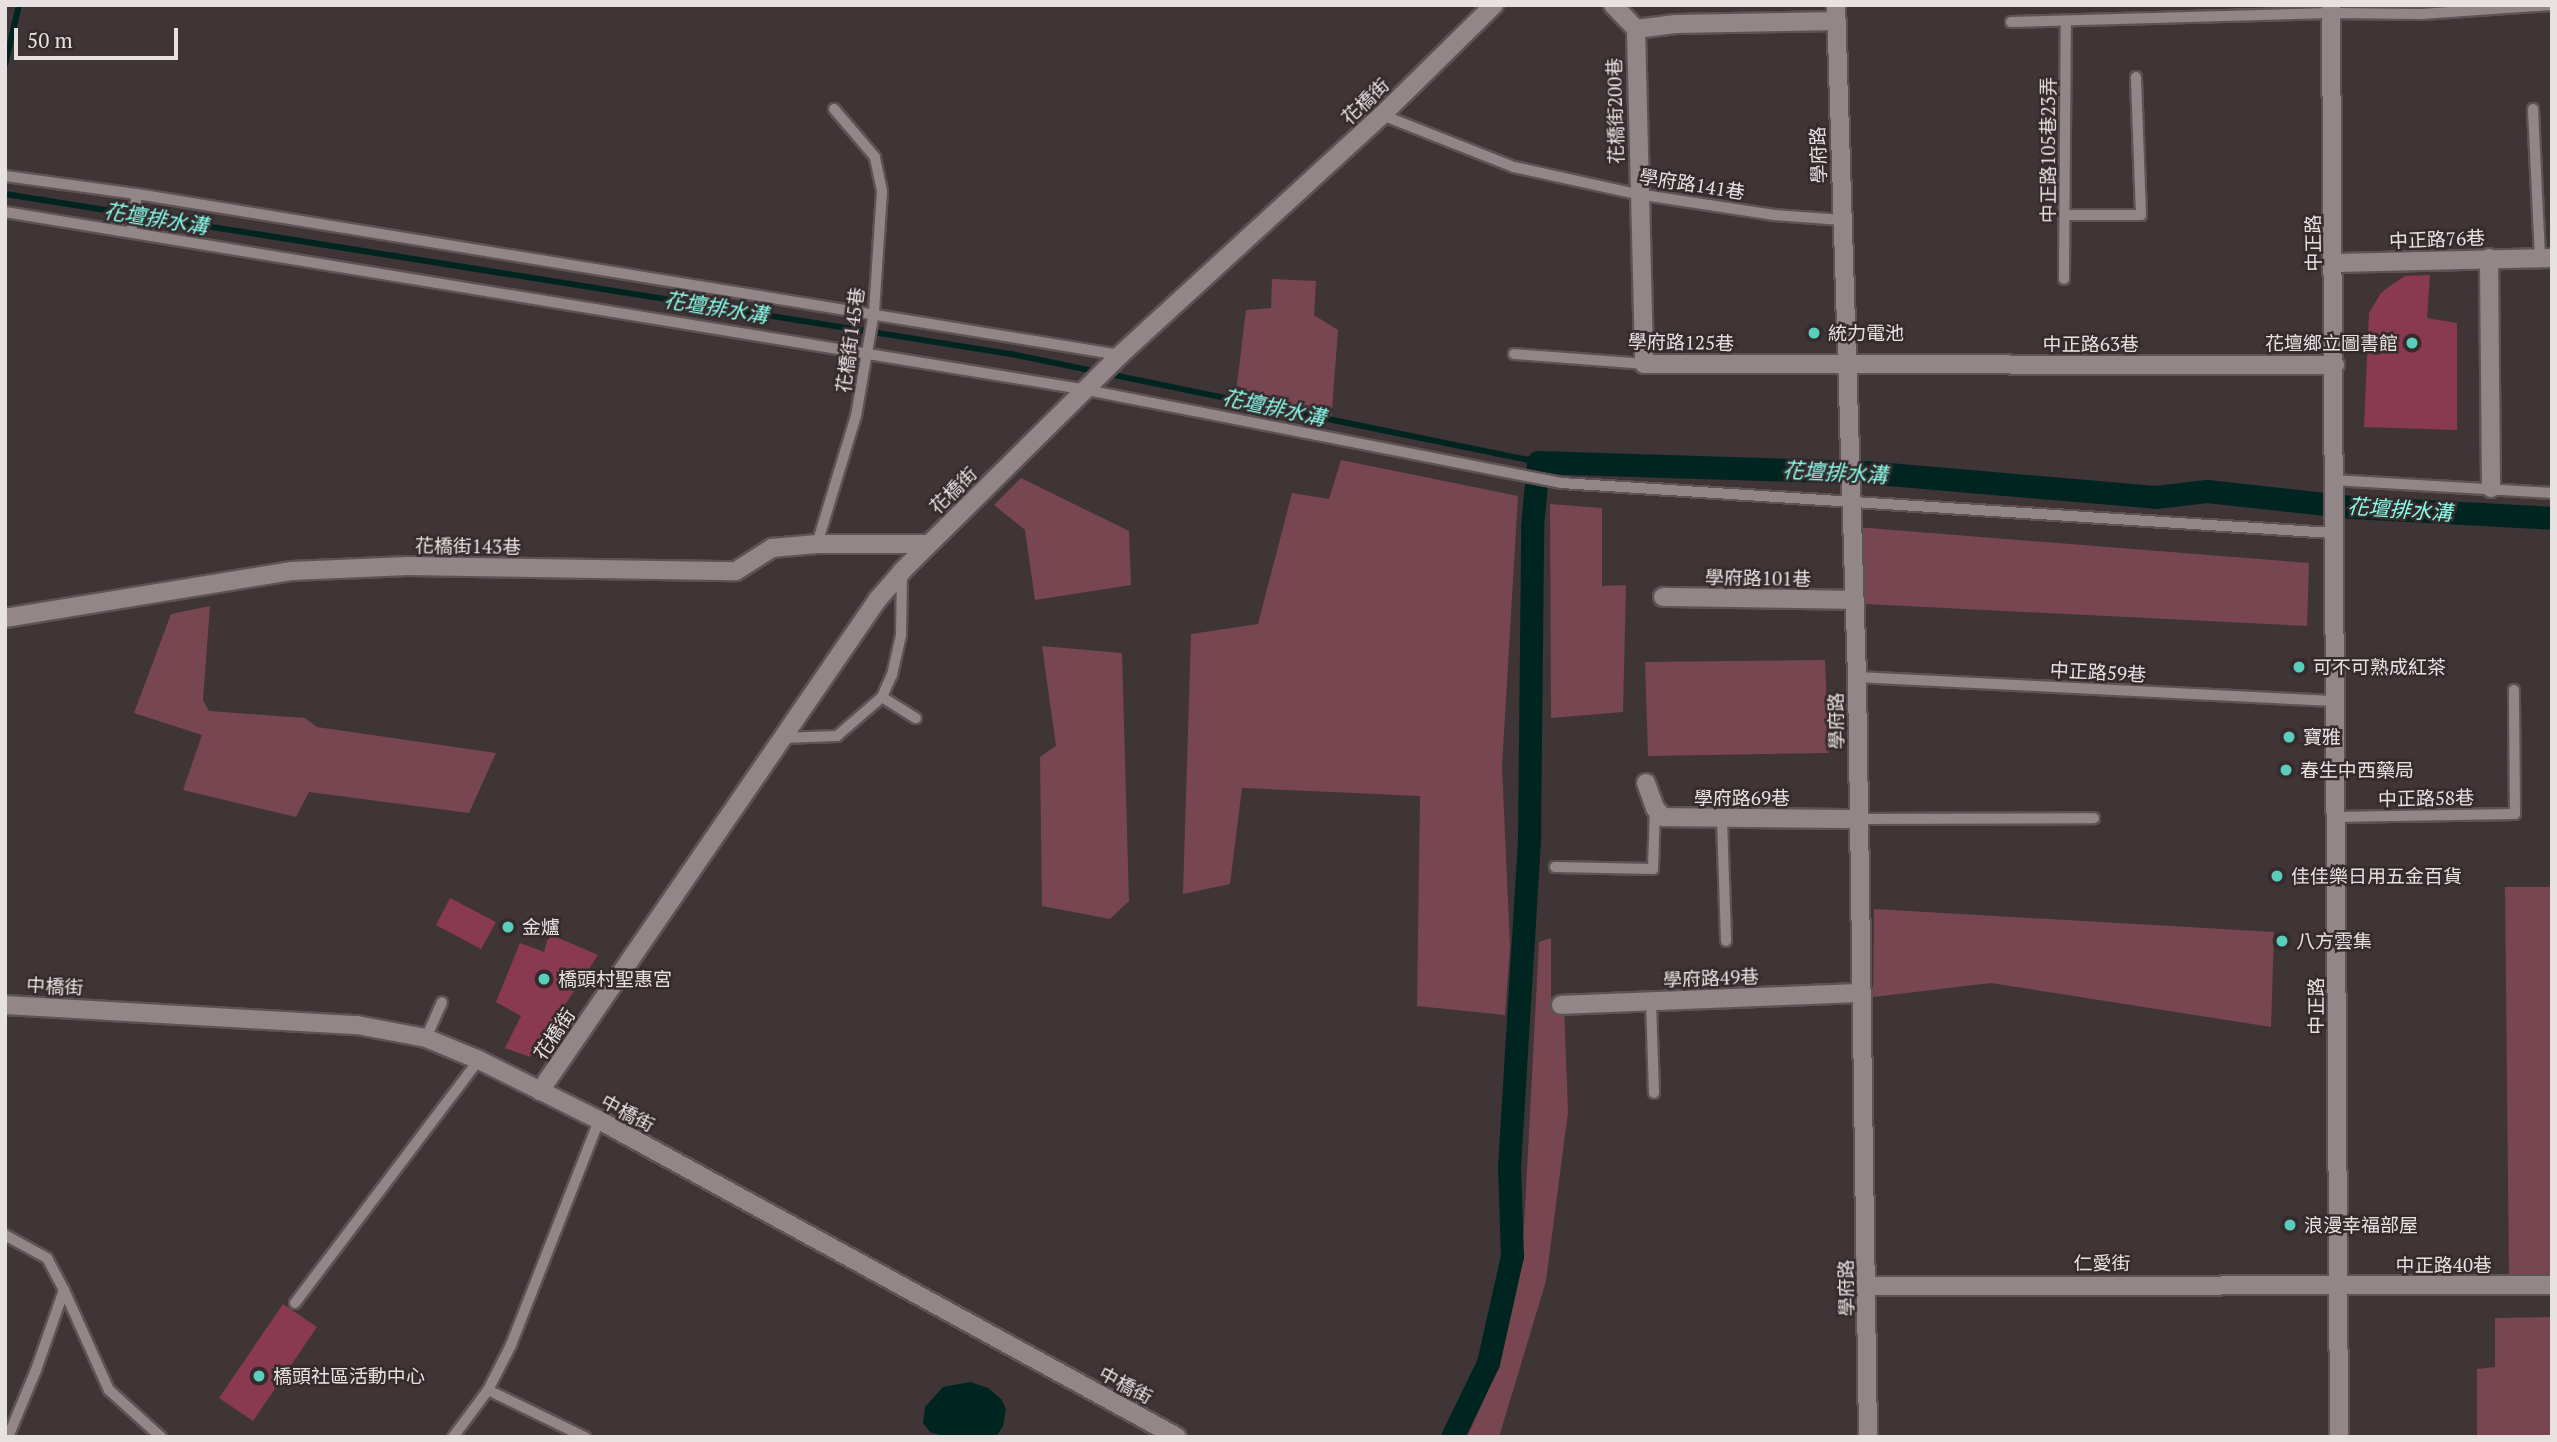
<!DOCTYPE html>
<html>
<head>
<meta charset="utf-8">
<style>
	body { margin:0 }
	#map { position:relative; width:2557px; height:1442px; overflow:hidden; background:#3f3537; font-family:"PT Serif","Noto Sans TC",serif }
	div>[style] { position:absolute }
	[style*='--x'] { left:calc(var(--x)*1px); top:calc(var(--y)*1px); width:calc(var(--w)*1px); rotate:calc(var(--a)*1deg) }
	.green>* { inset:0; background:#774651 }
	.water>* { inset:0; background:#002520 }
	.stream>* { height:6px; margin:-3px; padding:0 3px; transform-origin:3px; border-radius:3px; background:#002520 }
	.canal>* { height:23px; margin:-11.5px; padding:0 11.5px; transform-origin:11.5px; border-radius:11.5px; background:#002520 }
	.building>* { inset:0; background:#893a50 }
	.roads { filter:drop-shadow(2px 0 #5c5355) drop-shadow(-2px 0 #5c5355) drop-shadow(0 2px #5c5355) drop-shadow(0 -2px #5c5355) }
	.lane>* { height:10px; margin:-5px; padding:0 5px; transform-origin:5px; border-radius:5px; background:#938688 }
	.street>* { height:18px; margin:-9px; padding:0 9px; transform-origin:9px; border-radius:9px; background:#938688 }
	.secondary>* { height:18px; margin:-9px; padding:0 9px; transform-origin:9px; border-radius:9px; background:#938688 }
	.dots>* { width:19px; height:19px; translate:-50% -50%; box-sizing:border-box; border:4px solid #352b2d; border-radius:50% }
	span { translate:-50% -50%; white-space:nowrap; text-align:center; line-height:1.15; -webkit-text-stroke:5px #352b2d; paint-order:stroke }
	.street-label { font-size:19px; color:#e8e1e2 }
	.poi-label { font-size:19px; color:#e8e1e2 }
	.left { translate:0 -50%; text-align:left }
	.right { translate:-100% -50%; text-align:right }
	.water-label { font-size:21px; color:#87fdea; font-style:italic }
	.frame { position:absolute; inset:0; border:7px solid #e8e1e2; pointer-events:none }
	.scale { position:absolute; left:14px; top:28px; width:164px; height:32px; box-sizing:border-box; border:4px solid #e8e1e2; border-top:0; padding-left:9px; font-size:21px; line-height:24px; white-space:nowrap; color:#e8e1e2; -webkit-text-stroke:5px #352b2d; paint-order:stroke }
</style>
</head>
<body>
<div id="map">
	<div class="green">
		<div style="clip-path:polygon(1272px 279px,1316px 281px,1314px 315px,1338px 330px,1331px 423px,1235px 400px,1246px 310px,1271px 308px)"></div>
		<div style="clip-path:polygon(1341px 460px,1518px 496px,1502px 766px,1510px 947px,1505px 1015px,1417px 1006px,1420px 796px,1242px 788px,1230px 884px,1183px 894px,1191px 634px,1258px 624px,1292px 493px,1329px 499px)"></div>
		<div style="clip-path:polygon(1021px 478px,1129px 531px,1131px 585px,1035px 600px,1025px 530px,994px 505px)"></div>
		<div style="clip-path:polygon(1550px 504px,1602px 508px,1602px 586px,1626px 585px,1623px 712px,1551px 718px)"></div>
		<div style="clip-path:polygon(1856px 527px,2309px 563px,2307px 626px,1866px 604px)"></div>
		<div style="clip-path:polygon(210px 606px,203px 700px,209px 711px,305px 718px,317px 727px,496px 753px,469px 813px,309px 792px,296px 817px,183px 790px,202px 735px,134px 713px,171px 614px)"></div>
		<div style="clip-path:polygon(1042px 646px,1122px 653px,1129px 901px,1110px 919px,1042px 906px,1040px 757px,1056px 746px)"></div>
		<div style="clip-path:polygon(1825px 660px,1829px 753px,1648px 756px,1645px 662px)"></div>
		<div style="clip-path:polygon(2505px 887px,2552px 887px,2552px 1279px,2509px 1279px)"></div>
		<div style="clip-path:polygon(1874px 909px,2274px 932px,2271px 1027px,1991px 983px,1873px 997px)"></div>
		<div style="clip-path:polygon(1551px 938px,1551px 1003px,1564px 1005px,1568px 1112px,1546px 1281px,1499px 1437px,1467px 1437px,1487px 1393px,1501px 1350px,1519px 1266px,1524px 1227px,1539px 942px)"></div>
		<div style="clip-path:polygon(2552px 1317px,2552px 1437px,2477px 1437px,2477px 1369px,2495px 1367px,2495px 1318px)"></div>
	</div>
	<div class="water">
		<div style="clip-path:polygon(970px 1382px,988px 1388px,1002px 1400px,1006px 1410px,1003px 1426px,996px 1437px,947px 1437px,930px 1432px,923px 1423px,925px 1407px,943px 1387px)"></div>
	</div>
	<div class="stream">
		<div style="--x:5;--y:65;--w:62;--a:-76.9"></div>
		<div style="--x:5;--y:194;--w:1019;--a:9.04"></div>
		<div style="--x:1011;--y:354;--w:538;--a:11.58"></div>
	</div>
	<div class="canal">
		<div style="--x:1452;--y:1437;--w:82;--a:-64.1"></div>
		<div style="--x:1488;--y:1363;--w:110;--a:-77.4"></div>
		<div style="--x:1512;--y:1256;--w:89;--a:-91.9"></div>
		<div style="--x:1509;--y:1167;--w:332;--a:-86.5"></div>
		<div style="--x:1529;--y:836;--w:310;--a:-89.4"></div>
		<div style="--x:1532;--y:526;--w:64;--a:-84.6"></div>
		<div style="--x:1538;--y:462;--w:327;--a:1.8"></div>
		<div style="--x:1865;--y:472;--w:291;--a:4.9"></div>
		<div style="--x:2155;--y:497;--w:52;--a:-6.6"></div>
		<div style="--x:2207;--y:491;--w:145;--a:6.3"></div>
		<div style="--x:2351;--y:507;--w:201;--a:3.1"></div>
	</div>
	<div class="building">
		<div style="clip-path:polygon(2430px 275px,2427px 318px,2457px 323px,2457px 430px,2364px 427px,2369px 313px,2381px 293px,2393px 284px,2405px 276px)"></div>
		<div style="clip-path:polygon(450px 898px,496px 922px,481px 949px,436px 925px)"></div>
		<div style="clip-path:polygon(549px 934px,598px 955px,530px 1057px,505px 1048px,521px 1016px,496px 1002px,520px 943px,544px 952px)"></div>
		<div style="clip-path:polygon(283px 1304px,317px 1327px,253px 1421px,219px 1398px)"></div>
	</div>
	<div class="roads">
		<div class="lane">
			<div style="--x:2011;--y:22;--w:320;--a:-1.6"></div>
			<div style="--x:2331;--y:13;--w:91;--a:0.6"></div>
			<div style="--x:2422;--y:14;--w:129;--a:-4"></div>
			<div style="--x:2533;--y:109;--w:149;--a:87.3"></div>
			<div style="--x:1382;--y:115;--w:142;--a:21.5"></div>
			<div style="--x:1514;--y:167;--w:126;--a:12.4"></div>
			<div style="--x:1637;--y:194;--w:139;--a:8.7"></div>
			<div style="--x:1774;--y:215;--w:68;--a:4.2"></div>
			<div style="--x:5;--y:176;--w:133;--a:7.8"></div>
			<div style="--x:137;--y:194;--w:996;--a:9.3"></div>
			<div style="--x:5;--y:212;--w:1097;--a:9.34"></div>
			<div style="--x:1087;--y:390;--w:483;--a:11.1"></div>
			<div style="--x:1561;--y:483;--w:774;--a:3.71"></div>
			<div style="--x:2065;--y:215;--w:76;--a:0"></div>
			<div style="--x:2141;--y:215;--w:138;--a:-92.1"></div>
			<div style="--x:131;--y:232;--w:38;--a:-81"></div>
			<div style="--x:2064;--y:279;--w:258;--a:-89.6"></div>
			<div style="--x:1514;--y:354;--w:130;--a:4.4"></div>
			<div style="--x:2334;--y:480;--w:218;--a:3.4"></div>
			<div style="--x:817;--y:544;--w:134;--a:-73.1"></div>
			<div style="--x:856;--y:416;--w:106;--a:-80.2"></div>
			<div style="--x:874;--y:312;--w:121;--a:-86.2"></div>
			<div style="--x:882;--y:191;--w:35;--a:-102"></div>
			<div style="--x:875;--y:157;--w:63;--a:-130.5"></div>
			<div style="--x:1857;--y:677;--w:481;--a:2.9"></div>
			<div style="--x:882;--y:697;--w:40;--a:32"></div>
			<div style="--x:782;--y:738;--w:55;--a:-2.1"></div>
			<div style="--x:837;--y:736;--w:60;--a:-40.9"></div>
			<div style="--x:882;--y:697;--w:24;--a:-66"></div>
			<div style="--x:892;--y:675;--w:41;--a:-77.3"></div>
			<div style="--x:901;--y:635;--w:64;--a:-89.1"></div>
			<div style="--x:2337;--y:817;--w:178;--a:-1"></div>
			<div style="--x:2515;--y:814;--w:124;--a:-90.5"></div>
			<div style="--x:1722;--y:819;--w:122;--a:88.1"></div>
			<div style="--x:1859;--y:819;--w:235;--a:-0.2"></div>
			<div style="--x:1555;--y:867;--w:98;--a:1.2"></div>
			<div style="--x:1653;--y:869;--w:61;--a:-88.1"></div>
			<div style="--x:1651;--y:1002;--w:91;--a:88.1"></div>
			<div style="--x:426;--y:1038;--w:39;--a:-66"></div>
			<div style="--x:5;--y:1235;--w:48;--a:28.7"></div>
			<div style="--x:47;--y:1258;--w:36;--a:62"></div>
			<div style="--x:64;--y:1290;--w:85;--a:109.3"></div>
			<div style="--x:36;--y:1370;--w:73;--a:112.7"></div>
			<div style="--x:64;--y:1290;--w:110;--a:65.8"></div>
			<div style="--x:109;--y:1390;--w:70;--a:42.1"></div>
			<div style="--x:295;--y:1303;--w:305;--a:-52.9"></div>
			<div style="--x:488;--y:1390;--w:108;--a:25.9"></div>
			<div style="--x:453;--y:1437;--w:59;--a:-53.3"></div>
			<div style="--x:488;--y:1390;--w:51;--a:-62.9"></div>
			<div style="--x:511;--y:1345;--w:242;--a:-68.6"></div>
		</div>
		<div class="street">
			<div style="--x:1613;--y:5;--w:33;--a:46"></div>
			<div style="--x:1836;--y:5;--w:672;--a:88.21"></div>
			<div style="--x:1857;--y:677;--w:760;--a:89.17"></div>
			<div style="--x:2331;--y:5;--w:1432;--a:89.68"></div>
			<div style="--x:1636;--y:29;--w:335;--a:88.6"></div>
			<div style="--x:1644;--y:364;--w:691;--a:0.08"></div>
			<div style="--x:1636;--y:29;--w:40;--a:-7.1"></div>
			<div style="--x:1676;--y:24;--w:161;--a:-1.1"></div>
			<div style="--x:2489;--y:258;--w:230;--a:89.5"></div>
			<div style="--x:2334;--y:263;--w:218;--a:-1.3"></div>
			<div style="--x:1663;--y:597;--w:189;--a:0.9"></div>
			<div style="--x:5;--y:618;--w:291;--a:-9.3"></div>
			<div style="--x:292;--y:571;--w:116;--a:-2.5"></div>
			<div style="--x:408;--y:566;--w:328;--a:0.9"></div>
			<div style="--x:736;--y:571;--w:43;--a:-32.6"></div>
			<div style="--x:772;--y:548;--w:45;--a:-5.1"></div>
			<div style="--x:817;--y:544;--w:111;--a:0"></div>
			<div style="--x:1646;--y:783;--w:27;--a:70"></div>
			<div style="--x:1655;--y:808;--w:12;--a:48"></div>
			<div style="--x:1663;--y:817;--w:196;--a:0.6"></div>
			<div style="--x:1561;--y:1005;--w:301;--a:-2.3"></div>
			<div style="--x:540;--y:1091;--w:597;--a:-55.51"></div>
			<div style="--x:878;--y:599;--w:37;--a:-49"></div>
			<div style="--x:902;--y:571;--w:307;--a:-44.7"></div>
			<div style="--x:1120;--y:355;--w:355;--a:-42.5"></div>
			<div style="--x:1382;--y:115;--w:157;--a:-44.5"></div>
			<div style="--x:1867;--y:1286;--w:685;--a:-0.08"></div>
		</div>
		<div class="secondary">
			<div style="--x:5;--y:1005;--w:353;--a:3.3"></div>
			<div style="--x:357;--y:1025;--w:70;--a:10.7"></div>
			<div style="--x:426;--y:1038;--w:57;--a:22.5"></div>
			<div style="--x:479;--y:1060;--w:134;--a:26.6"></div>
			<div style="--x:599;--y:1120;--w:659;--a:28.74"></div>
		</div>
	</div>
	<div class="dots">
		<div style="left:1814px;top:333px;background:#5acebd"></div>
		<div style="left:2412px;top:343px;background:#5acebd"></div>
		<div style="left:2299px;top:667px;background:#5acebd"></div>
		<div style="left:2289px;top:737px;background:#5acebd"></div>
		<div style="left:2286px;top:770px;background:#5acebd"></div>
		<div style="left:2277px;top:876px;background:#5acebd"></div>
		<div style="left:508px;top:927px;background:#5acebd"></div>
		<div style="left:2282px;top:941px;background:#5acebd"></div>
		<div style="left:544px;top:979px;background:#5acebd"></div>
		<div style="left:2290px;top:1225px;background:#5acebd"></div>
		<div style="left:259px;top:1376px;background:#5acebd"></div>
	</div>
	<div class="street-label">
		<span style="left:1365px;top:101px;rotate:-43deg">花橋街</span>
		<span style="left:1615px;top:111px;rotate:-91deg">花橋街200巷</span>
		<span style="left:2048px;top:150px;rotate:-90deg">中正路105巷23弄</span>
		<span style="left:1818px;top:155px;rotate:-92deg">學府路</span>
		<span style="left:1692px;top:184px;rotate:9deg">學府路141巷</span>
		<span style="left:2437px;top:239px;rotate:-2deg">中正路76巷</span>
		<span style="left:2313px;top:243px;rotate:-91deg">中正路</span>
		<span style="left:850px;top:340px;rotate:-82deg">花橋街145巷</span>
		<span style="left:1681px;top:342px;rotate:1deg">學府路125巷</span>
		<span style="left:2091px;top:344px">中正路63巷</span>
		<span style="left:953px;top:490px;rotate:-44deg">花橋街</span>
		<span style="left:468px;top:546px;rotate:1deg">花橋街143巷</span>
		<span style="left:1758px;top:578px;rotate:1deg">學府路101巷</span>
		<span style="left:2098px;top:672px;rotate:3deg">中正路59巷</span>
		<span style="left:1836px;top:721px;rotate:-91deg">學府路</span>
		<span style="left:1742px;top:798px">學府路69巷</span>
		<span style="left:2426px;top:798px;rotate:-1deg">中正路58巷</span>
		<span style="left:1711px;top:978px;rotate:-2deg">學府路49巷</span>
		<span style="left:55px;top:986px;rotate:3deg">中橋街</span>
		<span style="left:2316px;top:1006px;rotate:-90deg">中正路</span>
		<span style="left:554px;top:1034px;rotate:-56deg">花橋街</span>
		<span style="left:628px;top:1113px;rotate:28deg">中橋街</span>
		<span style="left:2102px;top:1263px">仁愛街</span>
		<span style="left:2444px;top:1265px">中正路40巷</span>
		<span style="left:1846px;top:1288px;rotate:-91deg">學府路</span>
		<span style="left:1126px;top:1385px;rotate:28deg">中橋街</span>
	</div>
	<div class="poi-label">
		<span class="left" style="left:1828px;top:333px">統力電池</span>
		<span class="right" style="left:2398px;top:343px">花壇鄉立圖書館</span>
		<span class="left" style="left:2313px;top:667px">可不可熟成紅茶</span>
		<span class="left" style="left:2303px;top:737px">寶雅</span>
		<span class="left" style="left:2300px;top:770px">春生中西藥局</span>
		<span class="left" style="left:2291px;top:876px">佳佳樂日用五金百貨</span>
		<span class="left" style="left:522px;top:927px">金爐</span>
		<span class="left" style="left:2296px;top:941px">八方雲集</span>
		<span class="left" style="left:558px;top:979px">橋頭村聖惠宮</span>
		<span class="left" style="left:2304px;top:1225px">浪漫幸福部屋</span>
		<span class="left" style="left:273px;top:1376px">橋頭社區活動中心</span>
	</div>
	<div class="water-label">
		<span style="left:156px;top:218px;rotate:9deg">花壇排水溝</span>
		<span style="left:716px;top:307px;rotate:9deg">花壇排水溝</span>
		<span style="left:1274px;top:407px;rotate:12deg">花壇排水溝</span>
		<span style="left:1835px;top:472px;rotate:3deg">花壇排水溝</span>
		<span style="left:2400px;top:509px;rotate:4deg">花壇排水溝</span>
	</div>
	<div class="frame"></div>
	<div class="scale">50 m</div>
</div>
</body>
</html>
